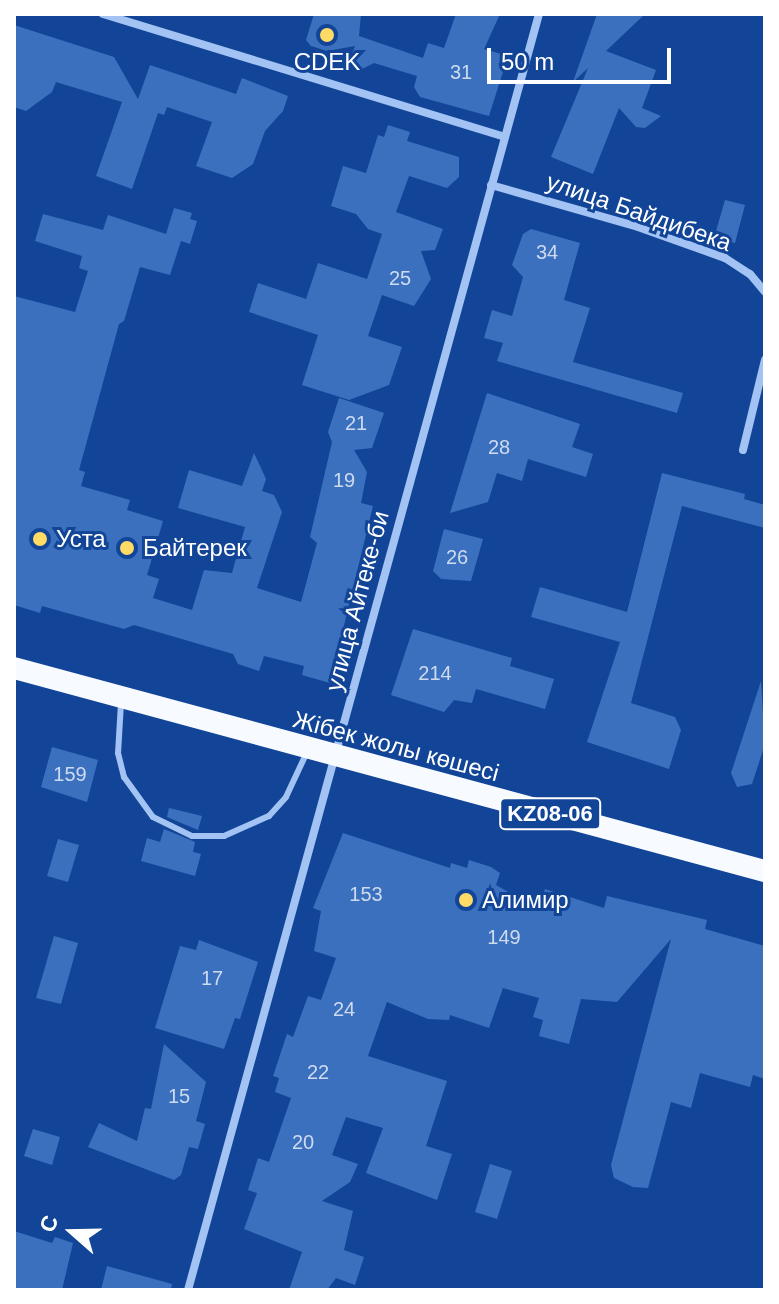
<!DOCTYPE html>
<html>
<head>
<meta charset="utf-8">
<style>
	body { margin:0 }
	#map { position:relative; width:779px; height:1304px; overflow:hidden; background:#124597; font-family:Helvetica,sans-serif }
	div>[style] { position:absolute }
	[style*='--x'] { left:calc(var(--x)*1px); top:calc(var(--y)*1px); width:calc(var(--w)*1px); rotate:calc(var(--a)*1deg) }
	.building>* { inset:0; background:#3b70bf }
	.service>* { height:6px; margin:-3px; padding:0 3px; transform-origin:3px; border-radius:3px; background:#a2c3f3 }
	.minor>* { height:8px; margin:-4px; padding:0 4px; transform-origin:4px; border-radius:4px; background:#a2c3f3 }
	.trunk>* { height:22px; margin:-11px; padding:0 11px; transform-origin:11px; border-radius:11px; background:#f7faff }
	.dots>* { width:22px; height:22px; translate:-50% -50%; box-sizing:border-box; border:4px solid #124597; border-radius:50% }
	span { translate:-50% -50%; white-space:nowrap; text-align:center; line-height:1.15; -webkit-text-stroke:6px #124597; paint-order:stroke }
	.number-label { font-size:20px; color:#cedbef }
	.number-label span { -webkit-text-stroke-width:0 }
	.shield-label span { padding:2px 6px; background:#124597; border:2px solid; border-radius:6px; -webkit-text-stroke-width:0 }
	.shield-label { font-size:22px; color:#fff; font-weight:700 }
	.poi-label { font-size:24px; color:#fff }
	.left { translate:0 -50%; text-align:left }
	.street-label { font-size:24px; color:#fff }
	.frame { position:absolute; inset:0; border:16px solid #fff; pointer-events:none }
	.north { position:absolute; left:32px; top:1192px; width:80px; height:80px; -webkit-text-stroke:6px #124597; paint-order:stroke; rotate:290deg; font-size:22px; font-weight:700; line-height:32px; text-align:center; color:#fff }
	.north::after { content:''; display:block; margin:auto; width:28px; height:36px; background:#fff; clip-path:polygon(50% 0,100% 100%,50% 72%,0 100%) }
	.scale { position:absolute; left:487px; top:48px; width:184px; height:36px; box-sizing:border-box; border:4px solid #fff; border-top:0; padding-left:10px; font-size:24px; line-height:28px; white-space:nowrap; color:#fff; -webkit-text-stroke:6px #124597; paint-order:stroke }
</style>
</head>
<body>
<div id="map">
	<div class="building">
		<div style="clip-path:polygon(314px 14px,361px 14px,359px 36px,423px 58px,428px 43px,444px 48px,456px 14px,500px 14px,484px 49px,508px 56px,489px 116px,420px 97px,414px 87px,417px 76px,374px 63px,362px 69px,348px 65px,355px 46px,327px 51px,311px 46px,306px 40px)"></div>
		<div style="clip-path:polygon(597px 14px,645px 14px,606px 51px,656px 70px,642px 108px,661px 116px,645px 128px,636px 127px,619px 108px,593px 174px,551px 157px,588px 68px,573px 82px)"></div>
		<div style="clip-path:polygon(14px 25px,114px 57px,138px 99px,150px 65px,236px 94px,242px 78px,288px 96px,283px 111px,265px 131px,253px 164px,232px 178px,196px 166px,212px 122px,167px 107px,164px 115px,158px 113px,132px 189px,96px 176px,122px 102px,56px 82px,52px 92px,26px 111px,14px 107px)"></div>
		<div style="clip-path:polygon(388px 125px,410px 132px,407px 141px,459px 157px,459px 177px,447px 188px,409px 176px,396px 212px,443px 229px,435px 250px,421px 251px,431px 279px,414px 306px,382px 295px,368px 336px,402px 347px,389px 385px,349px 400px,302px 385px,318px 335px,249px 312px,258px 283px,306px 299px,318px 263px,367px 279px,382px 234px,368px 229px,356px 214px,331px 206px,343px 166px,366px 173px,378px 135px,384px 137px)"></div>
		<div style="clip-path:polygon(725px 200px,745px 205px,735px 243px,714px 238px)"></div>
		<div style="clip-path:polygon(174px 208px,192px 213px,190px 219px,197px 221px,190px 244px,181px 241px,170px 275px,140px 267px,124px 321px,119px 324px,79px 470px,85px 472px,81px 486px,130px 500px,127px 510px,163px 521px,147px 575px,159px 579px,153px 598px,192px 610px,204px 570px,232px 573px,245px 527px,178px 508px,189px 470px,242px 486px,254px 453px,266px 479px,262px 491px,274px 495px,282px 512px,257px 588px,301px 602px,317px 543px,310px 537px,332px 442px,328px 432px,339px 398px,384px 413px,372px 448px,354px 450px,367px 472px,361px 503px,373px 506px,330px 683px,302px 675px,304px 666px,264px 656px,259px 671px,238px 664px,233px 654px,134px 625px,124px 629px,42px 606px,40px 613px,14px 605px,14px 296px,75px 312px,88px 271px,79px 268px,82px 256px,35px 241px,43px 214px,103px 230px,108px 215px,166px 234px)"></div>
		<div style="clip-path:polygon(531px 229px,580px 243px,564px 300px,590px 308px,573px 362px,683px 393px,677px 413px,497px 361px,503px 343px,484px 338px,492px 310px,512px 316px,523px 277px,512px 265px,523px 234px)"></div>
		<div style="clip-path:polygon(487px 393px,580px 424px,572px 447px,593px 454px,586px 477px,528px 459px,522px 481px,497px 473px,488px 502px,450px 513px)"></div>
		<div style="clip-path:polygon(662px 473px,745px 494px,744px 499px,765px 505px,765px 528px,682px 506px,631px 703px,675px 717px,681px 730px,669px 769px,587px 742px,620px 642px,531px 617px,540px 587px,627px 612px)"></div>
		<div style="clip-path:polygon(444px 529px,483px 539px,471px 581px,441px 579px,433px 571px)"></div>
		<div style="clip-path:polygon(413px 629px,512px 658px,510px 666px,554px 679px,545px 709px,476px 689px,472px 703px,454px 700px,444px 712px,391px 695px)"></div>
		<div style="clip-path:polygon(761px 681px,765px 744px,752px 784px,737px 787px,731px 773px)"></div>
		<div style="clip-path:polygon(52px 747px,98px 760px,87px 802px,41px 787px)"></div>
		<div style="clip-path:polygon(169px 808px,202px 816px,198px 830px,167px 817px)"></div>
		<div style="clip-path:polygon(164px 829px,195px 842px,193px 852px,201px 854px,195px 876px,141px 861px,147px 838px,160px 842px)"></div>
		<div style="clip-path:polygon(343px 833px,450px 868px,451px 863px,467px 868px,469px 860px,491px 867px,500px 873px,496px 885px,538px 909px,545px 889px,604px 908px,607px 896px,707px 920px,705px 929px,765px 946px,765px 1079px,753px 1075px,750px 1087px,700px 1073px,691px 1108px,671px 1102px,648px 1188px,633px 1187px,614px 1178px,611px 1165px,671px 939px,617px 1002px,581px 999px,569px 1044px,539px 1036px,543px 1020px,533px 1017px,539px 998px,503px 988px,489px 1028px,450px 1015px,449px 1020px,428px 1019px,387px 1002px,368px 1056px,447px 1081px,426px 1146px,452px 1154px,437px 1200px,366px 1173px,383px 1128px,346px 1117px,332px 1155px,358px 1164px,350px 1182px,322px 1201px,353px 1211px,344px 1250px,364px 1257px,355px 1285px,336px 1278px,327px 1290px,289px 1290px,302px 1252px,244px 1229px,257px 1193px,248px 1190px,258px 1158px,269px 1162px,291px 1098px,275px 1092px,279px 1078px,273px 1076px,287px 1034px,293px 1037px,308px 996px,321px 1000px,336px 958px,314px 951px,321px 911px,313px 908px)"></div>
		<div style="clip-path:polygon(58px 839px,79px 845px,68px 882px,47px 876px)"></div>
		<div style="clip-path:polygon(54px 936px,78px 943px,61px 1004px,36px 998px)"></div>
		<div style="clip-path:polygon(199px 940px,258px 962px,240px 1019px,235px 1018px,224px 1049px,155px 1028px,180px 946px,196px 950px)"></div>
		<div style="clip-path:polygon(164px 1044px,206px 1082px,196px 1121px,205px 1124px,198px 1149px,189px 1147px,181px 1175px,174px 1180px,88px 1147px,99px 1123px,137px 1141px,145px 1108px,151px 1109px)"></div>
		<div style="clip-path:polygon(33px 1129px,60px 1137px,52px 1165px,24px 1156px)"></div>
		<div style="clip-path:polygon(490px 1164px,512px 1171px,497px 1219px,475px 1212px)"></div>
		<div style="clip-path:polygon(14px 1231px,52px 1243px,55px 1237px,73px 1243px,62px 1290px,14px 1290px)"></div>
		<div style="clip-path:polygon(107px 1266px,172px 1284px,171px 1290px,101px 1290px)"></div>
	</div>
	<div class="service">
		<div style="--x:121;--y:703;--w:50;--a:93.4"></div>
		<div style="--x:118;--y:753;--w:25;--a:76"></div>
		<div style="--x:124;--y:777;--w:49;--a:54.1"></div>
		<div style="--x:153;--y:817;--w:43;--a:26"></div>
		<div style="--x:192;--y:836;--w:32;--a:0"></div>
		<div style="--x:224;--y:836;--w:49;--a:-24"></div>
		<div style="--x:269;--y:816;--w:25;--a:-48"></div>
		<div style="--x:286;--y:797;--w:50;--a:-65"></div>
	</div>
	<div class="minor">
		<div style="--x:103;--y:14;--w:418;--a:17"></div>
		<div style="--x:491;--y:185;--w:153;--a:15.9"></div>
		<div style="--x:638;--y:227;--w:92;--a:19.6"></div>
		<div style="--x:725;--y:258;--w:30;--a:33"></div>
		<div style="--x:750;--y:274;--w:23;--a:50"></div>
		<div style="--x:743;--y:450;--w:93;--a:-76.3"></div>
		<div style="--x:188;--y:1290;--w:1323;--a:-74.62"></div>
	</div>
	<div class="trunk">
		<div style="--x:14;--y:668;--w:778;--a:15.13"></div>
	</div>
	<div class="dots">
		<div style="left:327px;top:35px;background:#ffda65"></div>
		<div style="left:40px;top:539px;background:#ffda65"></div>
		<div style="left:127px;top:548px;background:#ffda65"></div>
		<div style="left:466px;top:900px;background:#ffda65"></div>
	</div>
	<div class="number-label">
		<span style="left:461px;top:72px">31</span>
		<span style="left:547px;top:252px">34</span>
		<span style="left:400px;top:278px">25</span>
		<span style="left:356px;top:423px">21</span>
		<span style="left:499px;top:447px">28</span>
		<span style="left:344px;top:480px">19</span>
		<span style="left:457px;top:557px">26</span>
		<span style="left:435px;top:673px">214</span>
		<span style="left:70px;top:774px">159</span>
		<span style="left:366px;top:894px">153</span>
		<span style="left:504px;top:937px">149</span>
		<span style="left:212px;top:978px">17</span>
		<span style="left:344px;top:1009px">24</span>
		<span style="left:318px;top:1072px">22</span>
		<span style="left:179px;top:1096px">15</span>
		<span style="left:303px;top:1142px">20</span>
	</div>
	<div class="shield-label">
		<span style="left:550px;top:814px">KZ08-06</span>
	</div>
	<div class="poi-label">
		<span style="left:327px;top:62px">CDEK</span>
		<span class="left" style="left:56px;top:539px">Уста</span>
		<span class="left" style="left:143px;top:548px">Байтерек</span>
		<span class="left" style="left:482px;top:900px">Алимир</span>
	</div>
	<div class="street-label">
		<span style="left:639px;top:212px;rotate:19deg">улица Байдибека</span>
		<span style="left:357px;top:601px;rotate:-75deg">улица Айтеке-би</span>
		<span style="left:396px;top:746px;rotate:15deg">Жібек жолы көшесі</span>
	</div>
	<div class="frame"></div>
	<div class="north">С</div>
	<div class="scale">50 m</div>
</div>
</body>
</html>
